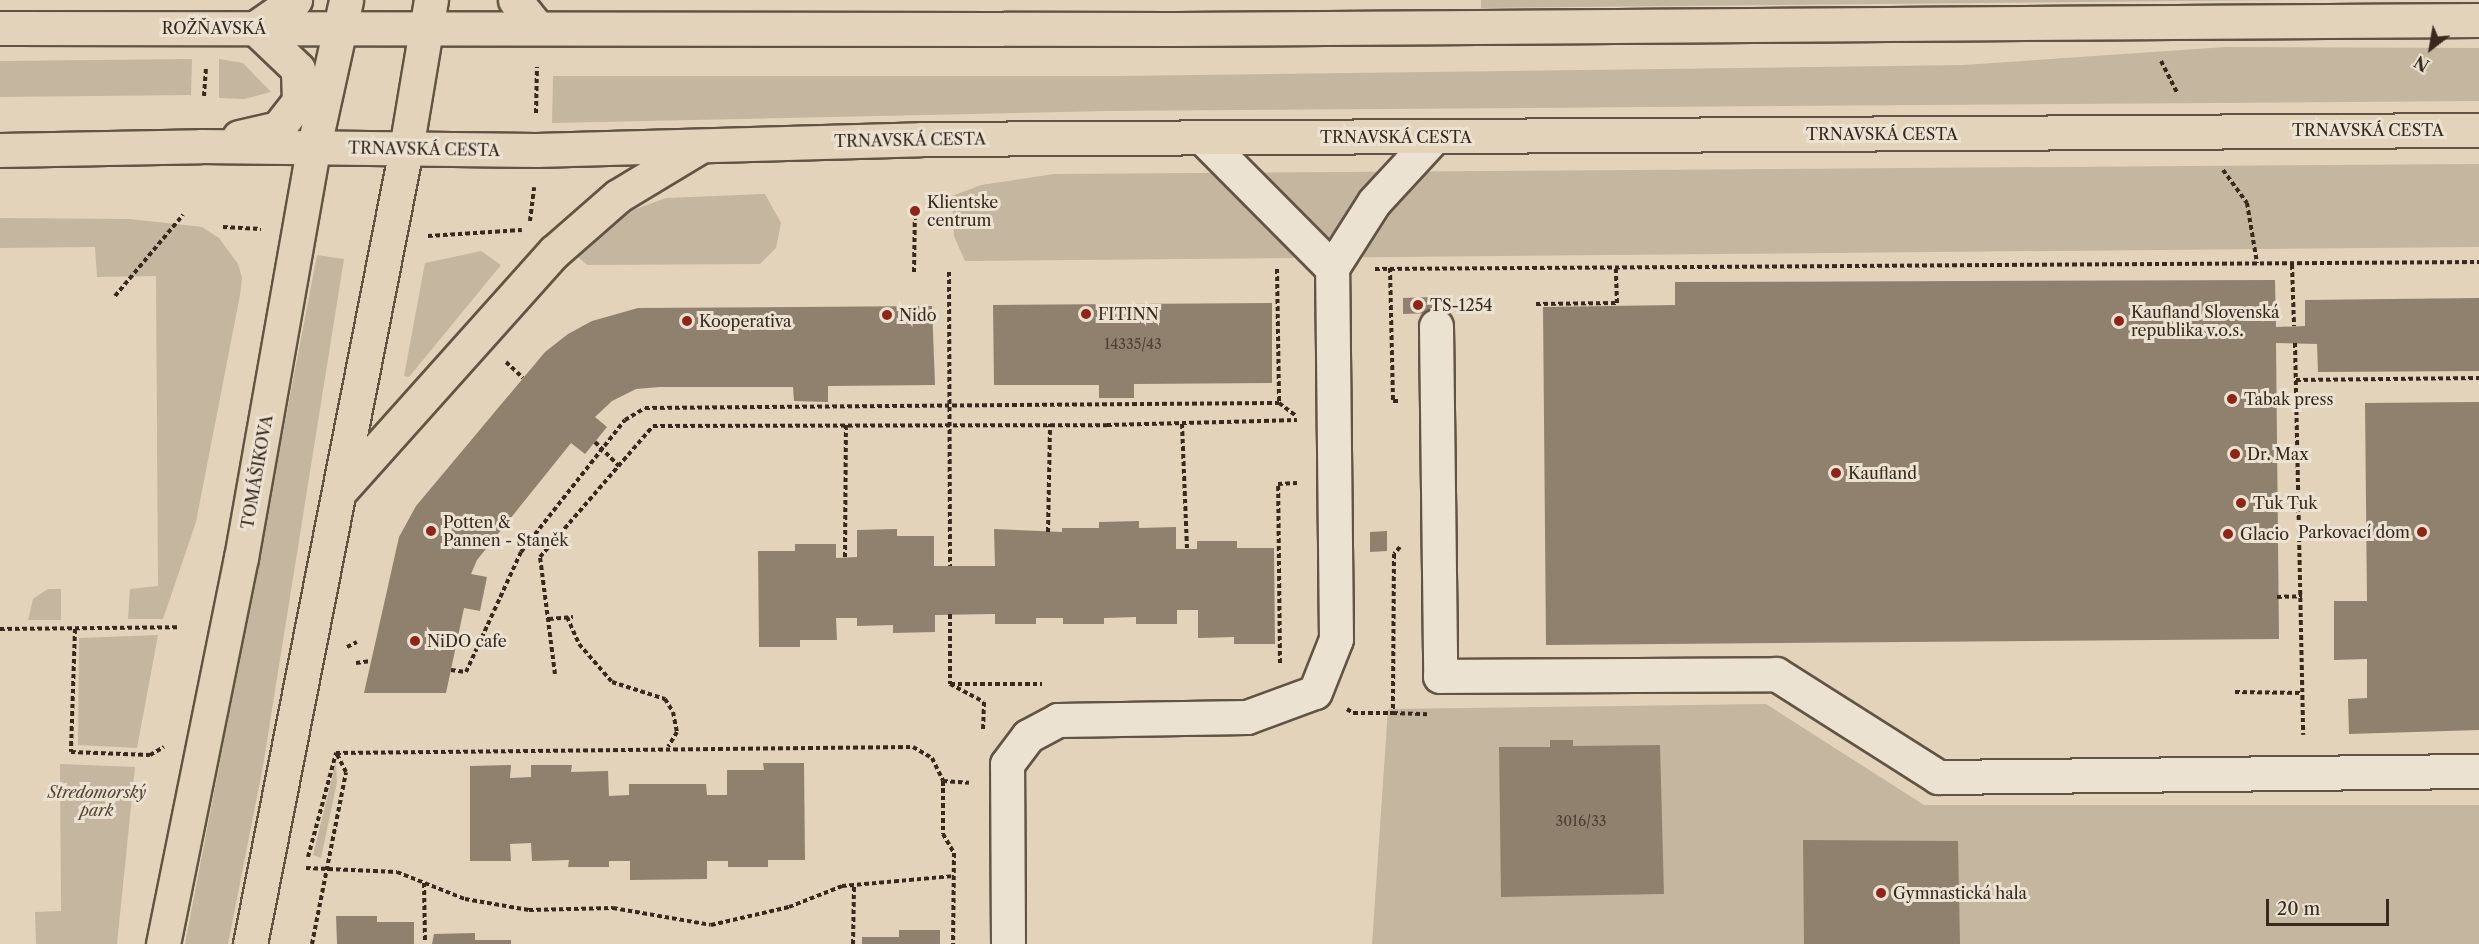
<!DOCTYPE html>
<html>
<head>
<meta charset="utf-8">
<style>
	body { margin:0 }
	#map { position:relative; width:2479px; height:944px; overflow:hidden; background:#e2d3ba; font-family:"Libre Caslon Text",serif }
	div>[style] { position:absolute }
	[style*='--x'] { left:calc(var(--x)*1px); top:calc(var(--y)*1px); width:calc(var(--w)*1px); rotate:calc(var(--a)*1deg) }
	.green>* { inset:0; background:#c5b69f }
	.building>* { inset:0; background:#90816f }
	.path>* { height:4px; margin-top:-2px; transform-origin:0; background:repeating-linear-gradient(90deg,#37291e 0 4.5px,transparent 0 7.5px) }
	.roads { filter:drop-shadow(2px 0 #625445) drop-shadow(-2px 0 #625445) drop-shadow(0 2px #625445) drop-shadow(0 -2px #625445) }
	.minor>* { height:33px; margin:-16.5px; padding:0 16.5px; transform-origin:16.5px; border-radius:16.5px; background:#ece2d2 }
	.major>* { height:33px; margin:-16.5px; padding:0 16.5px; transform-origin:16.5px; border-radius:16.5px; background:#e2d3ba }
	.dots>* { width:16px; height:16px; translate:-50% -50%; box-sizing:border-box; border:3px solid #ece2d2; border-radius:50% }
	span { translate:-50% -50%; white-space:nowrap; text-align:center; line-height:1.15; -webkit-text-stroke:6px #ece2d2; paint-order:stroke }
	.number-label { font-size:14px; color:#4d3f32 }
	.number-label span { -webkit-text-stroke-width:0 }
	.street-label { font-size:16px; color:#37291e }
	.poi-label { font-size:16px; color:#37291e }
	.left { translate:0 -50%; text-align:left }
	.right { translate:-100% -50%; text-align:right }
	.park-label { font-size:16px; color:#534538; font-style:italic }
	.north { position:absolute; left:2401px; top:18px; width:60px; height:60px; -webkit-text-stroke:4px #ece2d2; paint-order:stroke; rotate:211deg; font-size:16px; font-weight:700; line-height:24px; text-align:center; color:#37291e }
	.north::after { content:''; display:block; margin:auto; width:21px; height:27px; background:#37291e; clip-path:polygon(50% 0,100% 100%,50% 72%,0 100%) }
	.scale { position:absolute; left:2266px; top:899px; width:123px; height:27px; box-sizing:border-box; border:3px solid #37291e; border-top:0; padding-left:8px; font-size:18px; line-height:21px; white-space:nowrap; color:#37291e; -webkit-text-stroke:4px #ece2d2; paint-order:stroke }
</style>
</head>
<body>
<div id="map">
	<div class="green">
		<div style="clip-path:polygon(1481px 0,2286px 0,1481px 8px)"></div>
		<div style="clip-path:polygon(2226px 47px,2479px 48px,2479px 101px,1108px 111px,552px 123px,553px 76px,1118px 76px,1963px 65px)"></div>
		<div style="clip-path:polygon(192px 59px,191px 95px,0 97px,0 61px)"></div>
		<div style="clip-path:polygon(219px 59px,243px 63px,271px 92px,244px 99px,219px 98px)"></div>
		<div style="clip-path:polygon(2479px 164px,2479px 247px,965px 261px,954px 236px,952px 196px,981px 185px,1054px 174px)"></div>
		<div style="clip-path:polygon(765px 194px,781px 223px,776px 248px,760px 264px,587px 265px,576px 255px,591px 239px,633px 210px,666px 198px)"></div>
		<div style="clip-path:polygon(0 218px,130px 219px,202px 227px,219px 238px,238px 264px,242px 278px,240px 295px,196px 522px,163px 619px,128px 619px,130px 589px,158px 586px,156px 276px,97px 277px,95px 247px,0 248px)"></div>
		<div style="clip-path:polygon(481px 251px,501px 265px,409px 377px,404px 376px,425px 263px)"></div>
		<div style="clip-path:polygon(317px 255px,344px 259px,263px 766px,228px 944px,185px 944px)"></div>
		<div style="clip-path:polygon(48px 589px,61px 589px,61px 620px,28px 620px,33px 599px)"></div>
		<div style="clip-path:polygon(158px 635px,137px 748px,78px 745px,79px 638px)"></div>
		<div style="clip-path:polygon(1766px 704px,1924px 805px,2479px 805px,2479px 944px,1372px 944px,1388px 709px)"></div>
		<div style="clip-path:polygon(336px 762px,337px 782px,321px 858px,313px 855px)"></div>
		<div style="clip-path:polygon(60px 764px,135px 767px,117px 944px,36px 944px,35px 912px,61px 911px)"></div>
	</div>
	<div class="building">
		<div style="clip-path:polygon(2275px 280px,2276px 327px,2305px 326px,2305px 300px,2479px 298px,2479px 371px,2318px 372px,2317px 344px,2276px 343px,2279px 639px,1546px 645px,1543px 307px,1675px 305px,1675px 282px)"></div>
		<div style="clip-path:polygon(1432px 297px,1432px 313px,1403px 314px,1403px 298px)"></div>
		<div style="clip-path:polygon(1272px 303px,1272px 383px,1134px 384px,1134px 398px,1099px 398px,1099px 385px,994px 385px,993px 305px)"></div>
		<div style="clip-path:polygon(932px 306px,935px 385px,828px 386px,828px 402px,794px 401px,793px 387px,660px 387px,636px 389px,612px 401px,595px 417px,607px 427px,585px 454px,571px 443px,477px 560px,471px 574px,487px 577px,480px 611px,464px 608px,446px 693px,364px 693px,399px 537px,416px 506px,545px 352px,568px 334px,592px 321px,638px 308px)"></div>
		<div style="clip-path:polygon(2479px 402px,2479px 730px,2349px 734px,2348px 699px,2367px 698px,2367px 659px,2334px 660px,2334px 601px,2367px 601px,2365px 403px)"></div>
		<div style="clip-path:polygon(1139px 521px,1139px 528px,1176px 527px,1176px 549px,1197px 549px,1197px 541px,1237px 541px,1237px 548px,1274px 548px,1275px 644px,1234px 644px,1234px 637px,1198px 638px,1198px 610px,1177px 610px,1177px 624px,1136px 624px,1136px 617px,1104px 618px,1104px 624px,1063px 624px,1063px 618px,1036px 618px,1036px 624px,995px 624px,995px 614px,935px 615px,935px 632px,893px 633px,893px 625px,857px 626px,857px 618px,836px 618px,837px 640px,800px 640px,800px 647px,759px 647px,758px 551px,795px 551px,795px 544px,836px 544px,836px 558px,857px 557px,857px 530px,897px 529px,897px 536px,934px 536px,934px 566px,995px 566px,994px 529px,1062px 532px,1062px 528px,1099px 528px,1099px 522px)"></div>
		<div style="clip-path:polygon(1387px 531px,1387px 551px,1370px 552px,1370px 532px)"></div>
		<div style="clip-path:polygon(1550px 740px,1573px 740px,1573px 746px,1660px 745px,1664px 894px,1501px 897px,1499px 747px,1550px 747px)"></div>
		<div style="clip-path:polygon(763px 763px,804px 763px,805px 860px,768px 860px,768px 867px,728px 867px,728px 861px,707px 861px,707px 879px,630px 880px,630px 861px,609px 861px,609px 867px,568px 867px,569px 860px,532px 861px,531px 843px,510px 844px,511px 861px,470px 861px,470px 766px,511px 765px,510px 778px,531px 777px,531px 765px,572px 765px,571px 772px,608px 771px,609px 796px,629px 795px,629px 784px,706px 784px,707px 795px,727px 795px,727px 770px,764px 770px)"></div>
		<div style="clip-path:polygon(1803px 840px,1958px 841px,1960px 944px,1804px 944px)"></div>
		<div style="clip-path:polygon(336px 916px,377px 916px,377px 922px,414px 922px,414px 944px,337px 944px)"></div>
		<div style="clip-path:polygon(899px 930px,940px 930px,940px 944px,862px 944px,862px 937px,899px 937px)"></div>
		<div style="clip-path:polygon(475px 933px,475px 940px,511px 940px,511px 944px,432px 944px,434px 934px)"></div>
	</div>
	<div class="path">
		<div style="--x:2161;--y:61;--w:37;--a:63"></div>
		<div style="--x:204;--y:96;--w:29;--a:-86"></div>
		<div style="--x:536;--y:113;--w:46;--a:-88.8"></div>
		<div style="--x:2223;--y:170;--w:41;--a:54"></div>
		<div style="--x:2247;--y:203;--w:61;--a:80.5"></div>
		<div style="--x:530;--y:221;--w:34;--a:-83"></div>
		<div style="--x:223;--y:227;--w:38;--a:3"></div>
		<div style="--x:428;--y:236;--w:94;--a:-3.7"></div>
		<div style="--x:2292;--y:265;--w:61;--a:88.1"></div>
		<div style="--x:1390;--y:268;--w:133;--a:88.7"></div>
		<div style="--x:1393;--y:401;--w:8;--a:0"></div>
		<div style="--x:1277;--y:269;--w:134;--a:89.1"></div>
		<div style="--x:1279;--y:403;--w:21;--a:37"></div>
		<div style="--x:1375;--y:269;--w:1104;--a:-0.36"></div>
		<div style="--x:914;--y:272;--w:61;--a:-89.1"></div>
		<div style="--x:949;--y:272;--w:294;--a:89.8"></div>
		<div style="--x:115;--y:296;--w:106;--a:-50"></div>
		<div style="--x:1536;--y:304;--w:81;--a:-0.7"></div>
		<div style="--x:1617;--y:303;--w:36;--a:-92"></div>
		<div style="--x:2295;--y:343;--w:392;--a:88.8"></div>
		<div style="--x:506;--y:362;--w:23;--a:43"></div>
		<div style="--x:2296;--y:380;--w:183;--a:-0.6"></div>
		<div style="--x:1182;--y:424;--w:125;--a:87.7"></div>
		<div style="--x:595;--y:442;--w:34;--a:45"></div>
		<div style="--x:1048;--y:532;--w:108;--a:-88.9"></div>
		<div style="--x:1400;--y:547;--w:9;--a:131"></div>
		<div style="--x:1394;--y:554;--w:159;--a:90.4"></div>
		<div style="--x:1393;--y:713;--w:34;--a:2"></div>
		<div style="--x:845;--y:557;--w:132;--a:-89.6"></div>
		<div style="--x:2277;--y:597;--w:25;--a:-2"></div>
		<div style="--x:950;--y:614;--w:70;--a:90"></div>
		<div style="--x:950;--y:684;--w:38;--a:28"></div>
		<div style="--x:984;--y:702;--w:30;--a:92"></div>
		<div style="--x:567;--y:617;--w:30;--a:66"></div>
		<div style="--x:579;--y:644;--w:50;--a:49"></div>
		<div style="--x:612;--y:682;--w:56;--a:17.8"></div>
		<div style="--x:665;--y:699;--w:15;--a:58"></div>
		<div style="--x:673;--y:712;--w:20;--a:79"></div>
		<div style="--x:677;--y:732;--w:17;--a:121"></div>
		<div style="--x:549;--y:619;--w:24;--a:-5"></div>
		<div style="--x:0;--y:629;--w:177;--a:-0.6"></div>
		<div style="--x:75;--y:629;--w:123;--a:91.9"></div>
		<div style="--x:71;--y:752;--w:79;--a:2.2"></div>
		<div style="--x:150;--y:755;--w:16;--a:-30"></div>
		<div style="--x:347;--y:647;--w:11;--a:-27"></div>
		<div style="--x:356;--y:663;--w:15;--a:-8"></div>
		<div style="--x:1280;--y:663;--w:179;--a:-90.6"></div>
		<div style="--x:1278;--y:484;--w:19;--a:-3"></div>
		<div style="--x:451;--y:670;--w:15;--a:8"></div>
		<div style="--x:466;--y:672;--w:132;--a:-65.4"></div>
		<div style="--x:521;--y:552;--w:168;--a:-51.8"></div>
		<div style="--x:625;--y:420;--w:23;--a:-31"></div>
		<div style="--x:645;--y:408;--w:634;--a:-0.45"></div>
		<div style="--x:555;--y:674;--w:118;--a:-97.3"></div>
		<div style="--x:540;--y:557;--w:173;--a:-49.2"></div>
		<div style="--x:653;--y:426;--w:454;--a:-0.1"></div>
		<div style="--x:1107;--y:425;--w:190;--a:-1.5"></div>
		<div style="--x:950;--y:684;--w:92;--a:0"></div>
		<div style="--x:2235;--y:692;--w:67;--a:0.9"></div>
		<div style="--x:1347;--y:709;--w:7;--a:34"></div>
		<div style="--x:1353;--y:713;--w:40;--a:0"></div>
		<div style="--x:336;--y:753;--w:577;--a:-0.6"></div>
		<div style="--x:913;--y:747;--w:22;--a:30"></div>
		<div style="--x:932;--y:758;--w:25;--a:64"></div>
		<div style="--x:943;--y:781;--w:53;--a:90"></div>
		<div style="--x:943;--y:834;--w:22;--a:60"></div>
		<div style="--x:954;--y:853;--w:91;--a:90.6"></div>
		<div style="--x:943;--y:781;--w:26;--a:4"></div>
		<div style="--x:308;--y:857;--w:108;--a:-74.9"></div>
		<div style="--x:306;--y:868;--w:91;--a:2.5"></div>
		<div style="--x:397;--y:872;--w:73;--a:21.7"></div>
		<div style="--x:465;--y:899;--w:65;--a:9.8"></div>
		<div style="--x:529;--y:910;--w:84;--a:-1.4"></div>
		<div style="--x:613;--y:908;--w:99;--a:9.8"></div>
		<div style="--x:711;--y:925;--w:80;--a:-13"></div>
		<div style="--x:789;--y:907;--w:57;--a:-21.6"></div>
		<div style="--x:842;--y:886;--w:111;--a:-5.1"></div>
		<div style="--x:424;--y:883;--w:59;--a:89"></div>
		<div style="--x:312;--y:944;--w:175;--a:-78.8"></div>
		<div style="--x:346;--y:772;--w:20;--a:-117"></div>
		<div style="--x:853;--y:944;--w:59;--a:-89"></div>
	</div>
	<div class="roads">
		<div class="minor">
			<div style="--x:1203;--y:138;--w:183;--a:45.2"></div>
			<div style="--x:1436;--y:326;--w:350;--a:89.3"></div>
			<div style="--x:1440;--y:676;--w:336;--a:-0.3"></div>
			<div style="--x:1776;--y:674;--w:192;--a:32.4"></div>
			<div style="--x:1938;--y:777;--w:541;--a:-0.64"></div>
			<div style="--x:1008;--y:944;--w:180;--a:-90.3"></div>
			<div style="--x:1007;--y:764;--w:35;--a:-53"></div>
			<div style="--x:1028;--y:736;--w:34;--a:-28"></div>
			<div style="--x:1058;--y:720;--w:189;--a:-0.9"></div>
			<div style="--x:1247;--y:717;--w:72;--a:-20.2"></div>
			<div style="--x:1315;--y:692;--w:57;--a:-68.4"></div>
			<div style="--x:1336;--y:639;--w:371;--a:-90.6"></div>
			<div style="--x:1332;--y:268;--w:78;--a:-57.5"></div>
			<div style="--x:1374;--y:202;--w:88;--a:-47.3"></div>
		</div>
		<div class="major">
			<div style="--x:515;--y:0;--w:35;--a:51"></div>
			<div style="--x:0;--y:28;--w:1176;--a:0.05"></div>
			<div style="--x:1176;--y:29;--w:1303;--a:-0.4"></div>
			<div style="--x:255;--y:28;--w:49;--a:-35"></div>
			<div style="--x:239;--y:137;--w:40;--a:-13"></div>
			<div style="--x:278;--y:128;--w:34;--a:-52"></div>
			<div style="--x:299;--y:101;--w:32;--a:-92"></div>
			<div style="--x:298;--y:69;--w:59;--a:-136.4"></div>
			<div style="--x:0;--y:150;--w:201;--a:-1.1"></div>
			<div style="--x:201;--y:146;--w:335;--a:0.7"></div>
			<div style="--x:536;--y:150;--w:385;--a:-1.6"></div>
			<div style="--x:921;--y:139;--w:1558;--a:-0.33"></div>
			<div style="--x:340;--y:491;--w:321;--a:-48.2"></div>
			<div style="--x:554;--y:252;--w:85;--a:-41.2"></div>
			<div style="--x:618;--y:196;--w:95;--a:-31.2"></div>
			<div style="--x:163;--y:944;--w:394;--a:-78.6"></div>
			<div style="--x:241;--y:558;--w:418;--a:-80"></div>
			<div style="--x:314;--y:146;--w:149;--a:-77.6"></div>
			<div style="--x:250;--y:944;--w:810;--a:-78.9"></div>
			<div style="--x:406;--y:149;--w:151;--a:-80.5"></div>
		</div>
	</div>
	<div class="dots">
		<div style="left:915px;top:211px;background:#8f2418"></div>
		<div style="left:1418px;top:305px;background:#8f2418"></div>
		<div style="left:1086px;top:314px;background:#8f2418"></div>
		<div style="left:887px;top:315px;background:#8f2418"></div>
		<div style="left:687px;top:321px;background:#8f2418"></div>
		<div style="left:2119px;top:321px;background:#8f2418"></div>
		<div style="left:2232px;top:399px;background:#8f2418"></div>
		<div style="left:2235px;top:454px;background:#8f2418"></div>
		<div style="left:1836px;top:473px;background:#8f2418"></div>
		<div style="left:2241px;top:503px;background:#8f2418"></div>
		<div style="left:431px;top:531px;background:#8f2418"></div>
		<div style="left:2422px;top:532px;background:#8f2418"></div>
		<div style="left:2228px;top:534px;background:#8f2418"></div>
		<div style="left:415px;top:641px;background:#8f2418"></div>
		<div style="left:1881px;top:893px;background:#8f2418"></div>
	</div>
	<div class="number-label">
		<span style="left:1133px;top:344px">14335/43</span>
		<span style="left:1581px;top:821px">3016/33</span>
	</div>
	<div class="street-label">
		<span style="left:214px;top:28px">ROŽŇAVSKÁ</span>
		<span style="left:2368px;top:130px">TRNAVSKÁ CESTA</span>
		<span style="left:1882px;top:134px">TRNAVSKÁ CESTA</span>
		<span style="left:1396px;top:137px">TRNAVSKÁ CESTA</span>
		<span style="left:910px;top:140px;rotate:-1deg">TRNAVSKÁ CESTA</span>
		<span style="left:424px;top:149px;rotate:1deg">TRNAVSKÁ CESTA</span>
		<span style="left:257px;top:472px;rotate:-80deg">TOMÁŠIKOVA</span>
	</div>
	<div class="poi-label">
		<span class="left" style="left:927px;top:211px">Klientske<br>centrum</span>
		<span class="left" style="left:1430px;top:305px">TS-1254</span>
		<span class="left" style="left:2131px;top:321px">Kaufland Slovenská<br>republika v.o.s.</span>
		<span class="left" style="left:1098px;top:314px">FITINN</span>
		<span class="left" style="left:899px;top:315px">Nido</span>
		<span class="left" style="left:699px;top:321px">Kooperativa</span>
		<span class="left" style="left:2244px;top:399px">Tabak press</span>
		<span class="left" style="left:2247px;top:454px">Dr. Max</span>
		<span class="left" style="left:1848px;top:473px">Kaufland</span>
		<span class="left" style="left:2253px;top:503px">Tuk Tuk</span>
		<span class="left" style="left:443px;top:531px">Potten &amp;<br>Pannen - Staněk</span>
		<span class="right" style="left:2410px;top:532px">Parkovací dom</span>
		<span class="left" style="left:2240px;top:534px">Glacio</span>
		<span class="left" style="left:427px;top:641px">NiDO cafe</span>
		<span class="left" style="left:1893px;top:893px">Gymnastická hala</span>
	</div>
	<div class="park-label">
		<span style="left:97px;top:801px">Stredomorský<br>park</span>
	</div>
	<div class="north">N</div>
	<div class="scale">20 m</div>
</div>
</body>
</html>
